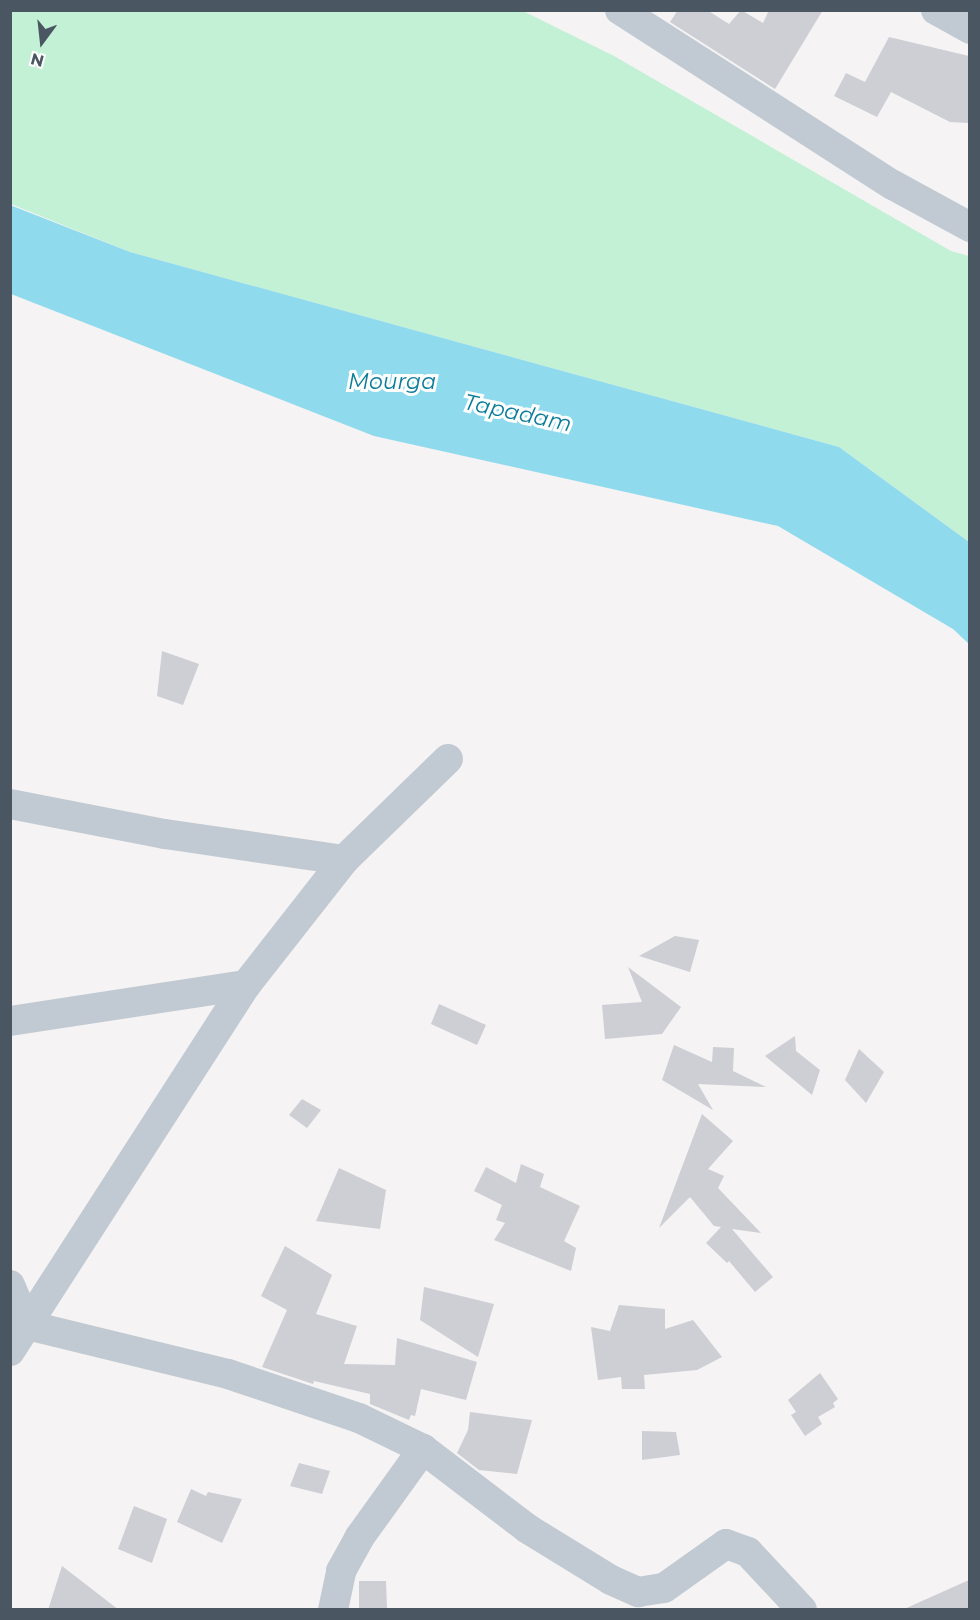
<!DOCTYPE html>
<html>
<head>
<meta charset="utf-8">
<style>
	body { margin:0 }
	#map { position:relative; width:980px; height:1620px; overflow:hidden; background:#f5f3f3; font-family:Montserrat,sans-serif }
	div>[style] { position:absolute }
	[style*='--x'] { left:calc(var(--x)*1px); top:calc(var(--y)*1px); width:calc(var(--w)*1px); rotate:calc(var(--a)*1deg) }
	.green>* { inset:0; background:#c3f1d5 }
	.water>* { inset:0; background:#90daee }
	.building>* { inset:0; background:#cdcfd5 }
	.street>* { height:30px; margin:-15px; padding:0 15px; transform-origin:15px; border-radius:15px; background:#c1cad2 }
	span { translate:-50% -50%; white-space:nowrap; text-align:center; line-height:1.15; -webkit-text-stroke:6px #fff; paint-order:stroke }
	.water-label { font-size:22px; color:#0c7c9b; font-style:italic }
	.frame { position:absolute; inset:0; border:12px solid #4a5661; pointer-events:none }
	.north { position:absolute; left:12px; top:12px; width:60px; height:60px; -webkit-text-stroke:4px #fff; paint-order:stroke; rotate:195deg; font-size:16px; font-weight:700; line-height:24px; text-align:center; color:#4a5661 }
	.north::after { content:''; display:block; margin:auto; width:21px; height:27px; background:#4a5661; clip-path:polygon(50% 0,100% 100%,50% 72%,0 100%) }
</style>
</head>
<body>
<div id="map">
	<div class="green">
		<div style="clip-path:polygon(10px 11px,523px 11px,614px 56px,951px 251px,969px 256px,969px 542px,839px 447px,130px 252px,11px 204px)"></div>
	</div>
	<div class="water">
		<div style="clip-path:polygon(10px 205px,130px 252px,839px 447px,969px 542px,969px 644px,953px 629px,778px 526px,374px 436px,11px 294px)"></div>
	</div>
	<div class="building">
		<div style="clip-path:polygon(678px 10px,707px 10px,729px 24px,741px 10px,763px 23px,769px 10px,823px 10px,775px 89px,670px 22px)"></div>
		<div style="clip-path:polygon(889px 37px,969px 56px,969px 123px,950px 122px,891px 92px,877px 117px,834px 96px,846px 73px,865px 82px)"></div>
		<div style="clip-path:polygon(162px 651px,199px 664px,183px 705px,157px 696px)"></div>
		<div style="clip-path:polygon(675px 936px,699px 940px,690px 972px,639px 956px)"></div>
		<div style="clip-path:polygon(628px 967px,681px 1007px,662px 1034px,605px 1039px,602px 1005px,642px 1002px)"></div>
		<div style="clip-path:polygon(439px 1004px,486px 1025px,477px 1045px,431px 1024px)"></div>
		<div style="clip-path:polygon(795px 1036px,796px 1051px,820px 1070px,812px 1095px,765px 1056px)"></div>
		<div style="clip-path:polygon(674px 1045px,712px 1062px,713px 1047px,734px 1048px,733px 1071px,766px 1087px,698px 1084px,713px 1110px,662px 1080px)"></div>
		<div style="clip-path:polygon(859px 1049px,884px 1072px,866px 1103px,845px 1080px)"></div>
		<div style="clip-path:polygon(302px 1099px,321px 1110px,307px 1128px,289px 1115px)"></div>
		<div style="clip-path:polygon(702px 1114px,733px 1141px,708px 1169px,724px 1176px,718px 1188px,761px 1233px,732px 1229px,773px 1277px,755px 1292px,729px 1261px,727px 1263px,706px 1243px,721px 1227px,714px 1226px,690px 1197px,659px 1228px)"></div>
		<div style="clip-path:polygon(521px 1164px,544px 1174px,540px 1187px,580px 1206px,564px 1241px,576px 1248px,571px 1271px,494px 1240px,505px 1223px,496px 1220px,502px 1205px,474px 1191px,486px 1167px,516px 1183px)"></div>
		<div style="clip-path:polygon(339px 1168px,386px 1190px,380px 1229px,316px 1221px)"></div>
		<div style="clip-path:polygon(285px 1246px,332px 1275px,316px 1314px,357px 1326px,344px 1364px,395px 1365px,397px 1338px,477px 1362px,466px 1400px,421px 1389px,415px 1416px,411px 1415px,409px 1420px,370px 1404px,370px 1394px,314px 1381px,313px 1384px,262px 1367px,287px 1310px,261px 1296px)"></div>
		<div style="clip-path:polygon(424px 1287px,494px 1304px,478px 1357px,420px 1320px)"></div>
		<div style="clip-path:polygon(619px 1305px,665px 1309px,665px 1329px,693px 1320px,722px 1357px,697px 1370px,644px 1375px,645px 1389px,622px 1389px,621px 1377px,598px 1380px,591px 1327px,610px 1331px)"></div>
		<div style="clip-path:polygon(820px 1373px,838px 1399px,833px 1403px,835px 1407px,818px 1417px,822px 1424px,805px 1436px,791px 1415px,796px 1412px,788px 1400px)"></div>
		<div style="clip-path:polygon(470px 1412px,532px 1420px,517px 1474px,479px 1470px,457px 1453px,468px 1430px)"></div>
		<div style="clip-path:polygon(642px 1431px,676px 1432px,680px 1455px,642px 1460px)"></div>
		<div style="clip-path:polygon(299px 1463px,330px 1471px,322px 1494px,290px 1486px)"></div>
		<div style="clip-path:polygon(191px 1489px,206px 1496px,208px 1492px,242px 1499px,222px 1543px,177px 1522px)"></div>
		<div style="clip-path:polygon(134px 1506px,167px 1519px,152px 1563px,118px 1549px)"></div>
		<div style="clip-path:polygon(62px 1566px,119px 1610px,48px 1610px)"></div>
		<div style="clip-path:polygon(969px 1580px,969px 1610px,902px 1610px)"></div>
		<div style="clip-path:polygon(359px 1581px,386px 1581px,387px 1610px,359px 1610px)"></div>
	</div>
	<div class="street">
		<div style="--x:620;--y:10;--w:324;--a:32.7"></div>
		<div style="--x:893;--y:185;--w:88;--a:28.6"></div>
		<div style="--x:936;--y:10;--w:39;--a:29"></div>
		<div style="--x:10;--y:804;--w:158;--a:11"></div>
		<div style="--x:165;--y:834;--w:181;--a:8.3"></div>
		<div style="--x:10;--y:1021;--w:239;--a:-8.7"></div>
		<div style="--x:10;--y:1285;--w:43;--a:67"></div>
		<div style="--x:27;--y:1325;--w:207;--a:13.7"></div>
		<div style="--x:228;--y:1374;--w:138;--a:18.6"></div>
		<div style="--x:359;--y:1418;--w:71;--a:25.8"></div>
		<div style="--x:423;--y:1449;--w:132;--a:37.3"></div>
		<div style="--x:528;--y:1529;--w:97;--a:31.6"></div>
		<div style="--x:611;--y:1580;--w:30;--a:24"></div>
		<div style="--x:638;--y:1592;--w:26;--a:-9"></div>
		<div style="--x:664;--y:1588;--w:76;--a:-35.4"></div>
		<div style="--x:726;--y:1544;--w:23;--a:20"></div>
		<div style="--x:748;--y:1552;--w:79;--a:47"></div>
		<div style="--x:10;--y:1351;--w:435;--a:-57.2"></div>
		<div style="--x:246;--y:985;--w:159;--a:-51.9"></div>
		<div style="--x:344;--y:860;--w:145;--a:-44.2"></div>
		<div style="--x:333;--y:1610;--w:40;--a:-78"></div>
		<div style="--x:341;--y:1571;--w:38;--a:-61"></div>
		<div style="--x:359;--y:1538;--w:110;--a:-54.3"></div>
	</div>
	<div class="water-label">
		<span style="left:392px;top:382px">Mourga</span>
		<span style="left:518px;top:413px;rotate:12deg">Tapadam</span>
	</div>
	<div class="frame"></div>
	<div class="north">N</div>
</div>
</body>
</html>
